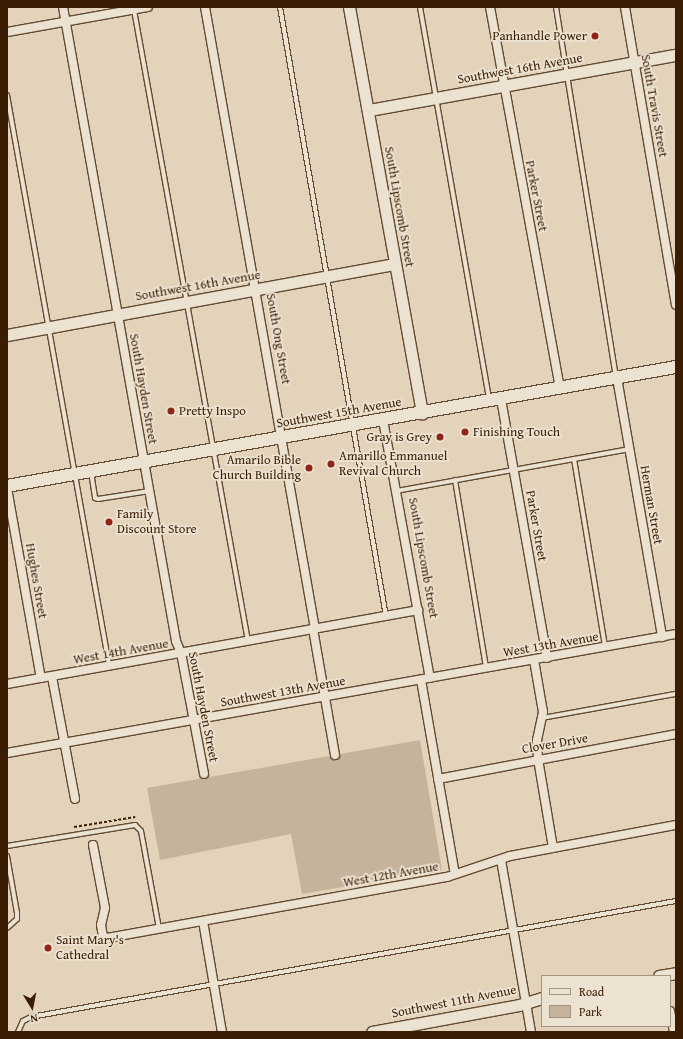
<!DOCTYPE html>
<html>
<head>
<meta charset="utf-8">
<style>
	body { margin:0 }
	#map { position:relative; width:683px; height:1039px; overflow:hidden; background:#e2d3ba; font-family:"Gentium Book Plus",serif }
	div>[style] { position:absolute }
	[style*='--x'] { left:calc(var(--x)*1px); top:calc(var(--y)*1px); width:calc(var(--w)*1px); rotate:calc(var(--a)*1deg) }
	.green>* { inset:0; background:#c5b49b }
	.path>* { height:1.5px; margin-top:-0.75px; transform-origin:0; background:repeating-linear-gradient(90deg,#3a1d02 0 3px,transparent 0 5px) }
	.roads { filter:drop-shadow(1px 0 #644a30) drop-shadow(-1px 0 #644a30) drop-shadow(0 1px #644a30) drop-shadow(0 -1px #644a30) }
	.service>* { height:4px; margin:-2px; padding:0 2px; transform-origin:2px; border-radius:2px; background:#ece2d2 }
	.minor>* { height:8px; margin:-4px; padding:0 4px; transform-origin:4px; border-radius:4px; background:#ece2d2 }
	.tertiary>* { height:11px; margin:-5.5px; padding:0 5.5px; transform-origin:5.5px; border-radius:5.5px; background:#ece2d2 }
	.secondary>* { height:12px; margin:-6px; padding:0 6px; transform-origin:6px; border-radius:6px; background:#ece2d2 }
	.dots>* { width:11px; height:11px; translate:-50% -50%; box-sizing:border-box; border:2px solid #ece2d2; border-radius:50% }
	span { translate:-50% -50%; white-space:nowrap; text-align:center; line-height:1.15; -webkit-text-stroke:3.5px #ece2d2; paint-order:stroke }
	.poi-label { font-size:13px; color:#3a1d02 }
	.right { translate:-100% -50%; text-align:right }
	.left { translate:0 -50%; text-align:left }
	.street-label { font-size:13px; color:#3a1d02 }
	.frame { position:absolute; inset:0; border:8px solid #3a1d02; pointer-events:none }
	.legend { position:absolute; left:541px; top:975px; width:130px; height:52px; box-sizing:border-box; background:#ece2d2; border:1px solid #a5937f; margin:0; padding:5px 7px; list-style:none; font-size:12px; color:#3a1d02 }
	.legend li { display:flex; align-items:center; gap:8px; height:20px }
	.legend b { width:20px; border:1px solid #a5937f }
	.north { position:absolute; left:12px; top:987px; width:40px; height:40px; -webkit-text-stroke:3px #ece2d2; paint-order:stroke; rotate:170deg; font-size:11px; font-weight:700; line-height:16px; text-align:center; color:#3a1d02 }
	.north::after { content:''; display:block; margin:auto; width:14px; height:18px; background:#3a1d02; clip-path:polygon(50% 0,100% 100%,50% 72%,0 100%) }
</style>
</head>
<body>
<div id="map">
	<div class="green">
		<div style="clip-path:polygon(420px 740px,442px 870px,302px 894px,291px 834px,160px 860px,147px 788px)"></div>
	</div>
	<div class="path">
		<div style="--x:74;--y:827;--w:62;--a:-9.3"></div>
	</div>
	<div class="roads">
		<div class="service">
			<div style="--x:280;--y:7;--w:618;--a:80.13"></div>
			<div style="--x:420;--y:7;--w:398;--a:80"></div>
			<div style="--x:556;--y:7;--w:374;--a:80.8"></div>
			<div style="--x:134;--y:10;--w:641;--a:79.76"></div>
			<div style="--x:7;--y:95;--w:579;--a:79.85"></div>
			<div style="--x:574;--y:459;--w:191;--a:80.6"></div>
			<div style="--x:91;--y:472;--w:26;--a:81"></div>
			<div style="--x:95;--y:498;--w:3;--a:18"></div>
			<div style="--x:98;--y:499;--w:52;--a:-8.9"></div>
			<div style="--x:455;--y:480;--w:191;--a:80.6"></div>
			<div style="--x:396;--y:491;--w:237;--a:-10.2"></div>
			<div style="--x:542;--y:718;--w:136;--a:-10.2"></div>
			<div style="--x:7;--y:846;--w:130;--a:-9.3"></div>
			<div style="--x:135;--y:825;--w:8;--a:45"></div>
			<div style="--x:141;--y:831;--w:99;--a:79.5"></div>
			<div style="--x:7;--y:856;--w:58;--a:80"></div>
			<div style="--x:17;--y:913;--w:6;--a:90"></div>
			<div style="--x:17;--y:919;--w:13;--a:138"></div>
			<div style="--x:18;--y:1032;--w:12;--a:-66"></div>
			<div style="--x:23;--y:1021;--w:9;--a:-27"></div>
			<div style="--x:31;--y:1017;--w:655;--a:-10.2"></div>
		</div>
		<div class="minor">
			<div style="--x:63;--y:7;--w:644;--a:79.89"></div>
			<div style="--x:176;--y:641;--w:13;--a:67"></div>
			<div style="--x:181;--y:653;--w:123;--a:79.2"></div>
			<div style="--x:205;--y:7;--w:632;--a:79.97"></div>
			<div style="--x:490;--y:7;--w:387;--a:79.6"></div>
			<div style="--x:625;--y:7;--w:302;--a:80.3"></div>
			<div style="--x:7;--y:32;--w:143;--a:-10.1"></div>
			<div style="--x:617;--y:378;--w:263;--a:80.1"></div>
			<div style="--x:501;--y:399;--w:263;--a:79.9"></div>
			<div style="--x:383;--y:420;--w:262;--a:79.7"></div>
			<div style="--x:7;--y:488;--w:193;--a:79.9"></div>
			<div style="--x:313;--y:629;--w:128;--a:80.1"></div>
			<div style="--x:534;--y:660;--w:53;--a:80.2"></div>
			<div style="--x:543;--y:712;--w:29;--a:102"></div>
			<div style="--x:537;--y:740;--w:19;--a:87"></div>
			<div style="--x:538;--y:759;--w:90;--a:80.4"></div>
			<div style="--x:52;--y:677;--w:124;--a:79.3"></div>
			<div style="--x:421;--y:680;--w:197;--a:80.1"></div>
			<div style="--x:7;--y:684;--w:418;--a:-10.2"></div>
			<div style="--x:7;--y:753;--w:680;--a:-10.09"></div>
			<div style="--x:438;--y:779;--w:242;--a:-10.7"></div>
			<div style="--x:93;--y:845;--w:64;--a:79.2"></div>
			<div style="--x:105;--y:908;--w:17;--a:103"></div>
			<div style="--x:101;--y:925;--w:11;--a:80"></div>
			<div style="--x:103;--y:936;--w:4;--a:27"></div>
			<div style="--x:107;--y:938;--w:345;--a:-10.2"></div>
			<div style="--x:447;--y:877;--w:66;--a:-18.4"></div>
			<div style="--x:510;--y:856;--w:169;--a:-10.6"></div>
			<div style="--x:501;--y:860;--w:175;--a:80.1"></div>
			<div style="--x:203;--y:921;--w:113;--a:80.3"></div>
			<div style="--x:670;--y:1011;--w:21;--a:79"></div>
		</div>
		<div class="tertiary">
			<div style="--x:349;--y:7;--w:413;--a:79.8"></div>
			<div style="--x:369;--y:110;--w:312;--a:-10.2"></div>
			<div style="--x:7;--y:335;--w:393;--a:-10.4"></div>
			<div style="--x:659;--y:976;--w:17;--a:-10"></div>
			<div style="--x:372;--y:1032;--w:149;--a:-10.4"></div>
			<div style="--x:519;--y:1005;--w:24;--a:-17"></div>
		</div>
		<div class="secondary">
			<div style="--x:7;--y:486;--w:680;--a:-10.09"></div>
		</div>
	</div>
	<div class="dots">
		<div style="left:595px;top:36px;background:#8f2418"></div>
		<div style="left:171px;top:411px;background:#8f2418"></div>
		<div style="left:465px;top:432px;background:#8f2418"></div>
		<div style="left:440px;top:437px;background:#8f2418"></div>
		<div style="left:331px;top:464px;background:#8f2418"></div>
		<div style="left:309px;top:468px;background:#8f2418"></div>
		<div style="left:109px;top:522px;background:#8f2418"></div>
		<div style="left:48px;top:948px;background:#8f2418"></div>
	</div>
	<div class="poi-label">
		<span class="right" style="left:587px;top:36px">Panhandle Power</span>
		<span class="left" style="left:179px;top:411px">Pretty Inspo</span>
		<span class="left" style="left:473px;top:432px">Finishing Touch</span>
		<span class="right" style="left:432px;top:437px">Gray is Grey</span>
		<span class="left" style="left:339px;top:464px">Amarillo Emmanuel<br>Revival Church</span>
		<span class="right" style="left:301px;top:468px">Amarilo Bible<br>Church Building</span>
		<span class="left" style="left:117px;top:522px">Family<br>Discount Store</span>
		<span class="left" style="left:56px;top:948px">Saint Mary's<br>Cathedral</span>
	</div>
	<div class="street-label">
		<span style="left:520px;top:69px;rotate:-10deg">Southwest 16th Avenue</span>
		<span style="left:654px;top:106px;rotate:80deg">South Travis Street</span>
		<span style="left:536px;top:196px;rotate:79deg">Parker Street</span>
		<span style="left:399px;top:207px;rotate:80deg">South Lipscomb Street</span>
		<span style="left:198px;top:286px;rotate:-10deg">Southwest 16th Avenue</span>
		<span style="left:278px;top:339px;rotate:80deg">South Ong Street</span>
		<span style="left:143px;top:389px;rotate:80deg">South Hayden Street</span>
		<span style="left:339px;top:413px;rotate:-10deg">Southwest 15th Avenue</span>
		<span style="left:651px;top:505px;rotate:80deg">Herman Street</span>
		<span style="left:536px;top:526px;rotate:80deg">Parker Street</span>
		<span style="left:423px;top:558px;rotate:80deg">South Lipscomb Street</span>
		<span style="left:36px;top:581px;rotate:80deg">Hughes Street</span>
		<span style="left:551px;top:645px;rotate:-10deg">West 13th Avenue</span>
		<span style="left:121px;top:652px;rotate:-10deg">West 14th Avenue</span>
		<span style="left:283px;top:692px;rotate:-10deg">Southwest 13th Avenue</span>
		<span style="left:203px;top:707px;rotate:79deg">South Hayden Street</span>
		<span style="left:555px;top:744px;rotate:-10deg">Clover Drive</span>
		<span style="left:391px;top:875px;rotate:-10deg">West 12th Avenue</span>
		<span style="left:454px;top:1002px;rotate:-11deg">Southwest 11th Avenue</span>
	</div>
	<div class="frame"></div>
	<ul class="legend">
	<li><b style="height:5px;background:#ece2d2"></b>Road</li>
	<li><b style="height:11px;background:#c5b49b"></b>Park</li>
	</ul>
	<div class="north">N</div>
</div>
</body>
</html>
